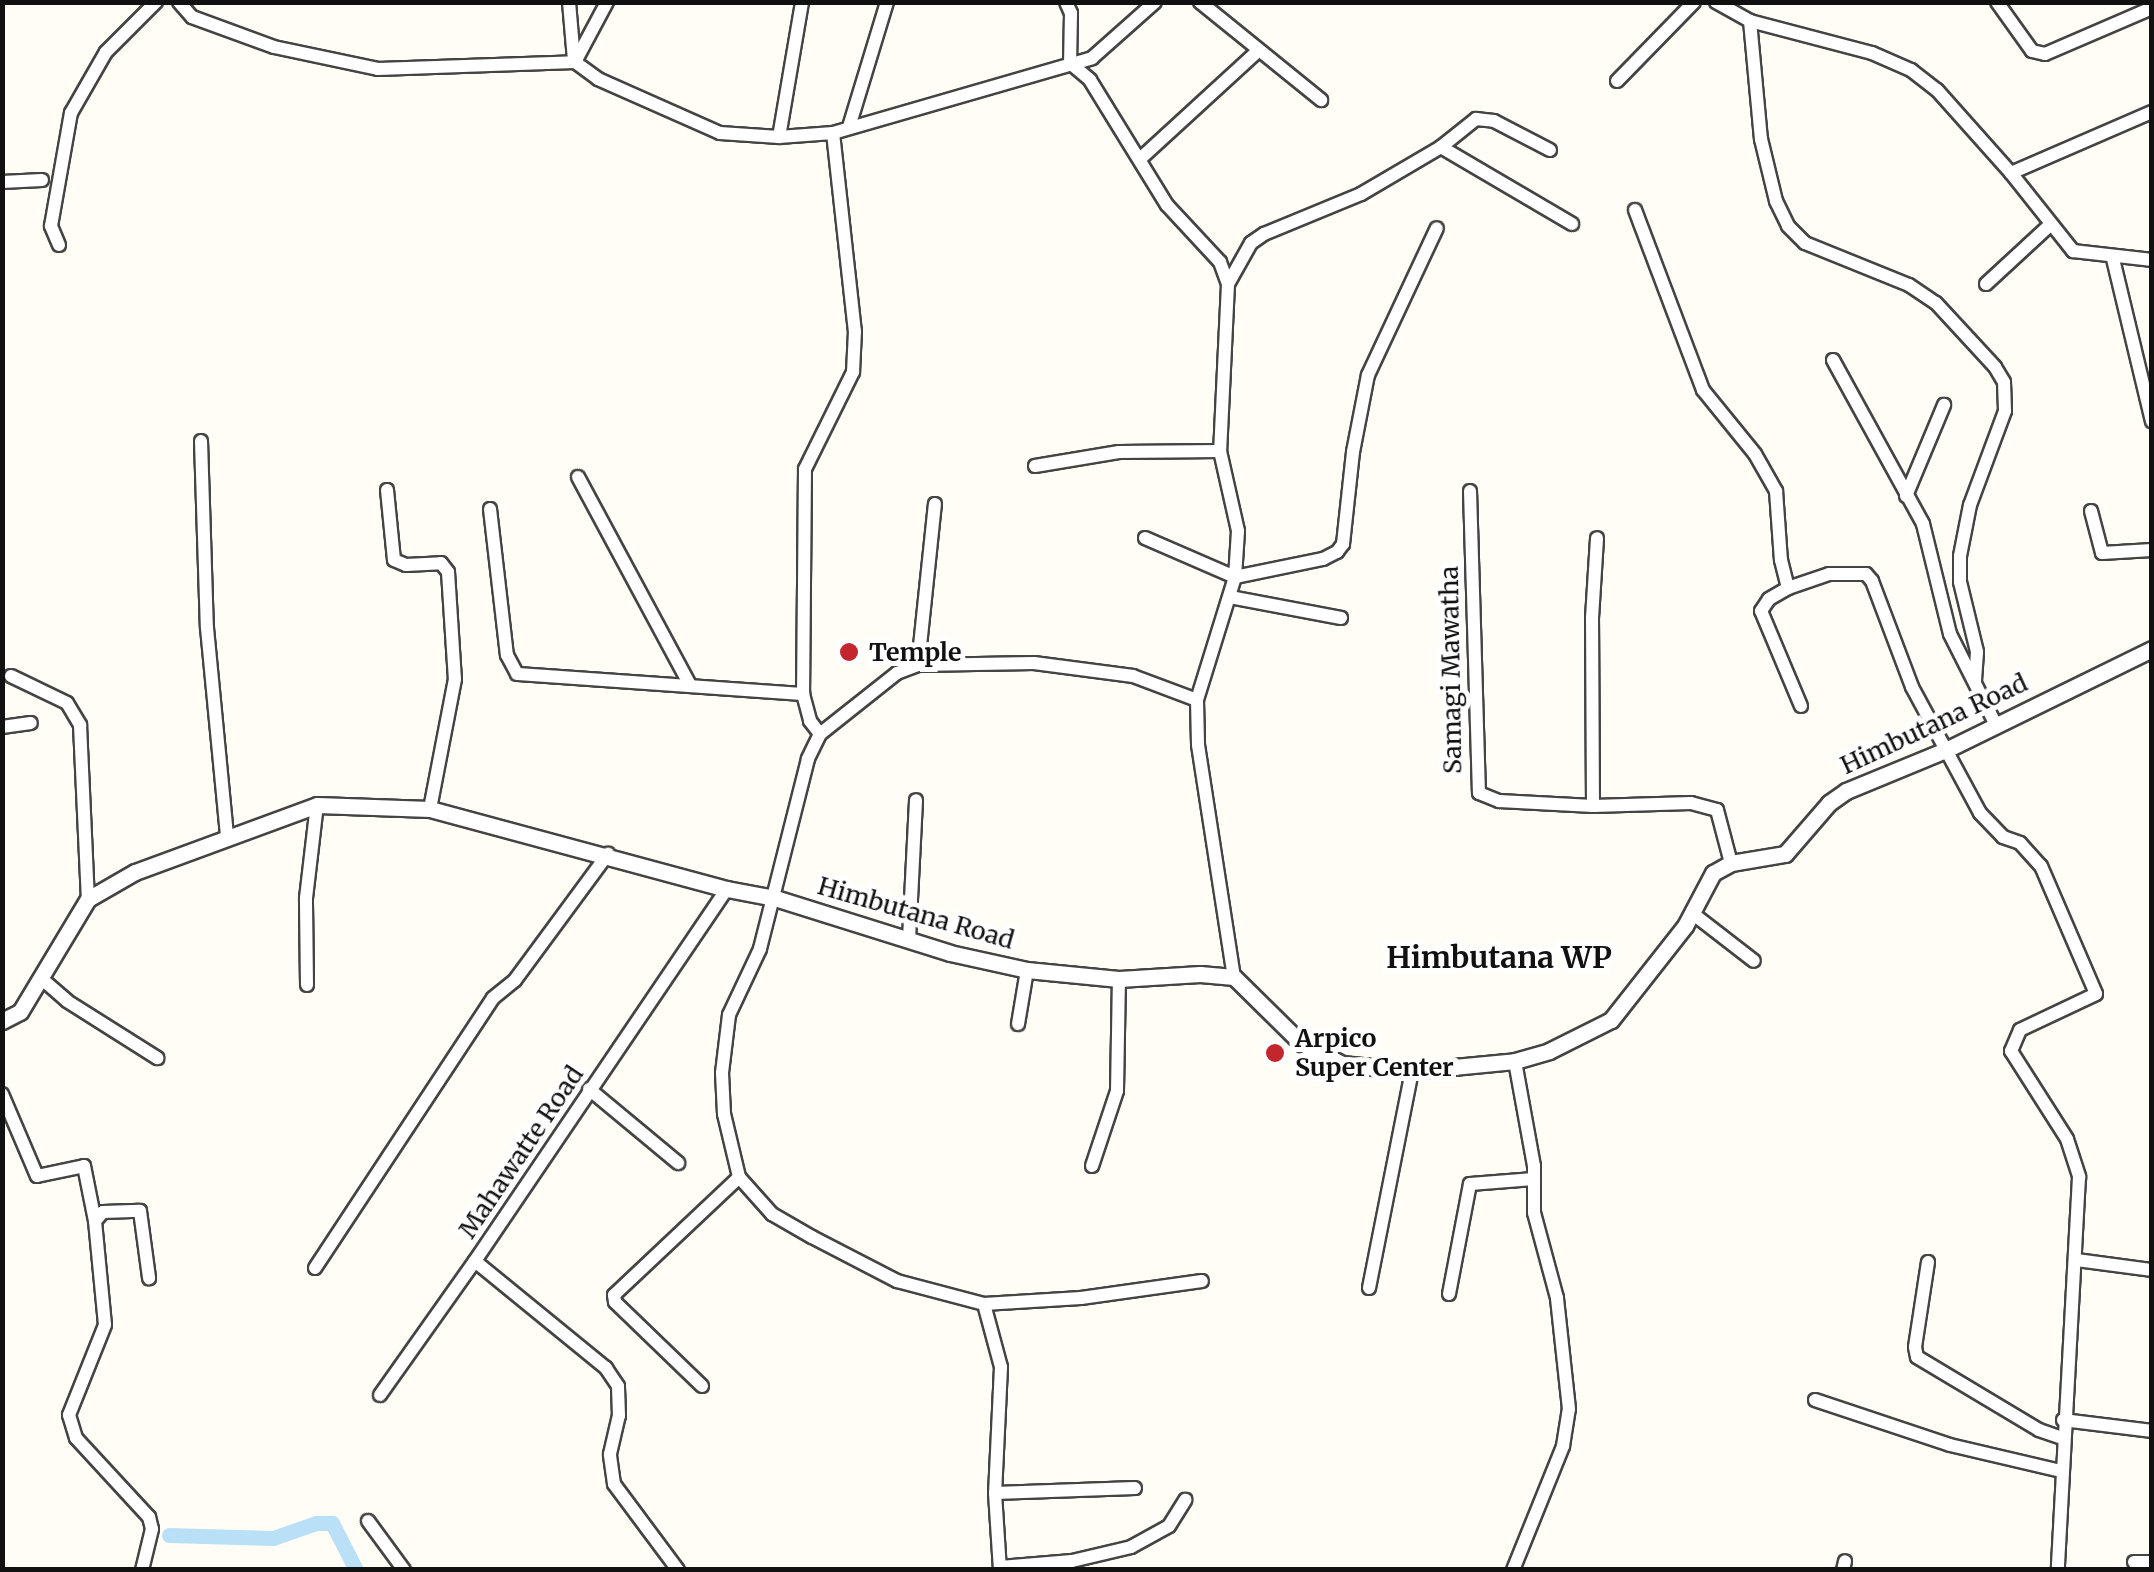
<!DOCTYPE html>
<html>
<head>
<meta charset="utf-8">
<style>
	body { margin:0 }
	#map { position:relative; width:2154px; height:1572px; overflow:hidden; background:#fffdf5; font-family:Merriweather,serif }
	div>[style] { position:absolute }
	[style*='--x'] { left:calc(var(--x)*1px); top:calc(var(--y)*1px); width:calc(var(--w)*1px); rotate:calc(var(--a)*1deg) }
	.canal>* { height:15px; margin:-7.5px; padding:0 7.5px; transform-origin:7.5px; border-radius:7.5px; background:#b9e0f7 }
	.roads { filter:drop-shadow(2px 0 #444) drop-shadow(-2px 0 #444) drop-shadow(0 2px #444) drop-shadow(0 -2px #444) }
	.minor>* { height:12px; margin:-6px; padding:0 6px; transform-origin:6px; border-radius:6px; background:#fff }
	.tertiary>* { height:15px; margin:-7.5px; padding:0 7.5px; transform-origin:7.5px; border-radius:7.5px; background:#fff }
	.dots>* { width:28px; height:28px; translate:-50% -50%; box-sizing:border-box; border:5px solid #fff; border-radius:50% }
	span { translate:-50% -50%; white-space:nowrap; text-align:center; line-height:1.15; -webkit-text-stroke:10px #fff; paint-order:stroke }
	.poi-label { font-size:25px; color:#111; font-weight:700 }
	.left { translate:0 -50%; text-align:left }
	.street-label { font-size:25px; color:#111 }
	.quarter-label { font-size:30px; color:#111; font-weight:700 }
	.frame { position:absolute; inset:0; border:5px solid #111; pointer-events:none }
</style>
</head>
<body>
<div id="map">
	<div class="canal">
		<div style="--x:169;--y:1535;--w:104;--a:1.7"></div>
		<div style="--x:273;--y:1538;--w:46;--a:-19.2"></div>
		<div style="--x:316;--y:1523;--w:16;--a:0"></div>
		<div style="--x:332;--y:1523;--w:53;--a:62.9"></div>
	</div>
	<div class="roads">
		<div class="minor">
			<div style="--x:179;--y:2;--w:20;--a:49"></div>
			<div style="--x:192;--y:17;--w:87;--a:20.1"></div>
			<div style="--x:274;--y:47;--w:106;--a:11.9"></div>
			<div style="--x:378;--y:69;--w:197;--a:-2"></div>
			<div style="--x:575;--y:62;--w:29;--a:36"></div>
			<div style="--x:598;--y:79;--w:133;--a:23.9"></div>
			<div style="--x:720;--y:133;--w:59;--a:3.9"></div>
			<div style="--x:779;--y:137;--w:54;--a:-4.2"></div>
			<div style="--x:833;--y:133;--w:270;--a:-16.1"></div>
			<div style="--x:1092;--y:58;--w:84;--a:-41.6"></div>
			<div style="--x:569;--y:2;--w:58;--a:85.1"></div>
			<div style="--x:1066;--y:2;--w:12;--a:66"></div>
			<div style="--x:1071;--y:13;--w:50;--a:91.1"></div>
			<div style="--x:1200;--y:2;--w:156;--a:39"></div>
			<div style="--x:1716;--y:2;--w:39;--a:29"></div>
			<div style="--x:1750;--y:21;--w:126;--a:14.7"></div>
			<div style="--x:1872;--y:53;--w:43;--a:23.6"></div>
			<div style="--x:1911;--y:70;--w:33;--a:38"></div>
			<div style="--x:1937;--y:90;--w:111;--a:48.3"></div>
			<div style="--x:2011;--y:173;--w:100;--a:51.5"></div>
			<div style="--x:2073;--y:251;--w:80;--a:6.5"></div>
			<div style="--x:1997;--y:2;--w:60;--a:54.5"></div>
			<div style="--x:2032;--y:51;--w:13;--a:13"></div>
			<div style="--x:2045;--y:54;--w:116;--a:-23.3"></div>
			<div style="--x:1750;--y:21;--w:119;--a:84.7"></div>
			<div style="--x:1761;--y:139;--w:64;--a:76.4"></div>
			<div style="--x:1776;--y:201;--w:28;--a:64"></div>
			<div style="--x:1788;--y:226;--w:24;--a:45"></div>
			<div style="--x:1805;--y:243;--w:112;--a:22"></div>
			<div style="--x:1909;--y:285;--w:32;--a:34"></div>
			<div style="--x:1936;--y:303;--w:87;--a:47.3"></div>
			<div style="--x:1995;--y:367;--w:17;--a:59"></div>
			<div style="--x:2004;--y:382;--w:29;--a:88"></div>
			<div style="--x:2005;--y:411;--w:100;--a:110.4"></div>
			<div style="--x:1970;--y:505;--w:52;--a:101.1"></div>
			<div style="--x:1960;--y:556;--w:26;--a:90"></div>
			<div style="--x:1960;--y:582;--w:72;--a:76.3"></div>
			<div style="--x:1977;--y:652;--w:29;--a:94"></div>
			<div style="--x:575;--y:62;--w:68;--a:-61.9"></div>
			<div style="--x:1070;--y:63;--w:26;--a:40"></div>
			<div style="--x:1090;--y:80;--w:147;--a:58.4"></div>
			<div style="--x:1167;--y:205;--w:78;--a:47.1"></div>
			<div style="--x:1220;--y:262;--w:23;--a:70"></div>
			<div style="--x:1228;--y:284;--w:167;--a:92.7"></div>
			<div style="--x:1220;--y:451;--w:82;--a:77.3"></div>
			<div style="--x:1238;--y:531;--w:46;--a:93.7"></div>
			<div style="--x:1235;--y:577;--w:129;--a:107.2"></div>
			<div style="--x:1197;--y:700;--w:45;--a:88.7"></div>
			<div style="--x:1198;--y:745;--w:235;--a:81.2"></div>
			<div style="--x:1617;--y:81;--w:110;--a:-45.7"></div>
			<div style="--x:849;--y:127;--w:131;--a:-73.1"></div>
			<div style="--x:833;--y:133;--w:199;--a:83.7"></div>
			<div style="--x:855;--y:331;--w:41;--a:92.8"></div>
			<div style="--x:853;--y:372;--w:108;--a:116.3"></div>
			<div style="--x:805;--y:469;--w:225;--a:90.5"></div>
			<div style="--x:803;--y:694;--w:28;--a:75"></div>
			<div style="--x:810;--y:721;--w:16;--a:52"></div>
			<div style="--x:820;--y:734;--w:28;--a:116"></div>
			<div style="--x:808;--y:759;--w:196;--a:104.2"></div>
			<div style="--x:760;--y:949;--w:73;--a:115.2"></div>
			<div style="--x:729;--y:1015;--w:58;--a:96.9"></div>
			<div style="--x:722;--y:1073;--w:41;--a:87.2"></div>
			<div style="--x:724;--y:1114;--w:65;--a:76.6"></div>
			<div style="--x:739;--y:1177;--w:50;--a:48.3"></div>
			<div style="--x:772;--y:1214;--w:46;--a:29.9"></div>
			<div style="--x:812;--y:1237;--w:96;--a:27.4"></div>
			<div style="--x:897;--y:1281;--w:90;--a:14.8"></div>
			<div style="--x:984;--y:1304;--w:97;--a:-3.5"></div>
			<div style="--x:1081;--y:1298;--w:122;--a:-8"></div>
			<div style="--x:779;--y:137;--w:137;--a:-80.3"></div>
			<div style="--x:1441;--y:147;--w:152;--a:30.4"></div>
			<div style="--x:1140;--y:159;--w:161;--a:-42.5"></div>
			<div style="--x:2011;--y:173;--w:154;--a:-23.4"></div>
			<div style="--x:2;--y:182;--w:40;--a:-2.9"></div>
			<div style="--x:1635;--y:210;--w:192;--a:69.3"></div>
			<div style="--x:1703;--y:390;--w:82;--a:50.9"></div>
			<div style="--x:1755;--y:454;--w:43;--a:60.4"></div>
			<div style="--x:1776;--y:491;--w:69;--a:85.9"></div>
			<div style="--x:1781;--y:560;--w:29;--a:76"></div>
			<div style="--x:59;--y:245;--w:21;--a:-113"></div>
			<div style="--x:51;--y:226;--w:115;--a:-80"></div>
			<div style="--x:71;--y:113;--w:70;--a:-60.2"></div>
			<div style="--x:106;--y:52;--w:71;--a:-45"></div>
			<div style="--x:2113;--y:259;--w:167;--a:76.5"></div>
			<div style="--x:1228;--y:284;--w:47;--a:-60.7"></div>
			<div style="--x:1251;--y:243;--w:16;--a:-35"></div>
			<div style="--x:1264;--y:234;--w:105;--a:-22.4"></div>
			<div style="--x:1361;--y:194;--w:93;--a:-30.4"></div>
			<div style="--x:1441;--y:147;--w:45;--a:-38.7"></div>
			<div style="--x:1476;--y:119;--w:18;--a:6"></div>
			<div style="--x:1494;--y:121;--w:63;--a:27.4"></div>
			<div style="--x:1986;--y:284;--w:87;--a:-42.7"></div>
			<div style="--x:1833;--y:360;--w:187;--a:61.2"></div>
			<div style="--x:1923;--y:524;--w:113;--a:76.2"></div>
			<div style="--x:1950;--y:634;--w:100;--a:63.2"></div>
			<div style="--x:201;--y:441;--w:187;--a:88.2"></div>
			<div style="--x:207;--y:628;--w:208;--a:84.5"></div>
			<div style="--x:1035;--y:466;--w:85;--a:-9.5"></div>
			<div style="--x:1119;--y:452;--w:101;--a:-0.6"></div>
			<div style="--x:578;--y:477;--w:234;--a:61.7"></div>
			<div style="--x:387;--y:490;--w:70;--a:84.3"></div>
			<div style="--x:394;--y:560;--w:13;--a:23"></div>
			<div style="--x:406;--y:565;--w:35;--a:-3"></div>
			<div style="--x:441;--y:563;--w:11;--a:52"></div>
			<div style="--x:448;--y:572;--w:107;--a:86.3"></div>
			<div style="--x:455;--y:679;--w:132;--a:100.9"></div>
			<div style="--x:1470;--y:491;--w:302;--a:88.3"></div>
			<div style="--x:1479;--y:793;--w:22;--a:22"></div>
			<div style="--x:1499;--y:801;--w:94;--a:3"></div>
			<div style="--x:1593;--y:806;--w:98;--a:-1.8"></div>
			<div style="--x:1691;--y:803;--w:27;--a:15"></div>
			<div style="--x:1717;--y:810;--w:55;--a:75.2"></div>
			<div style="--x:1906;--y:496;--w:99;--a:-67.3"></div>
			<div style="--x:490;--y:509;--w:147;--a:83.4"></div>
			<div style="--x:507;--y:655;--w:21;--a:62"></div>
			<div style="--x:517;--y:674;--w:287;--a:4"></div>
			<div style="--x:2091;--y:511;--w:43;--a:75.3"></div>
			<div style="--x:2102;--y:553;--w:50;--a:-3.4"></div>
			<div style="--x:1145;--y:538;--w:98;--a:23.4"></div>
			<div style="--x:1235;--y:577;--w:90;--a:-11.6"></div>
			<div style="--x:1323;--y:559;--w:16;--a:-27"></div>
			<div style="--x:1337;--y:552;--w:10;--a:-53"></div>
			<div style="--x:1343;--y:544;--w:93;--a:-83.8"></div>
			<div style="--x:1353;--y:452;--w:78;--a:-79"></div>
			<div style="--x:1368;--y:375;--w:162;--a:-64.9"></div>
			<div style="--x:1230;--y:597;--w:113;--a:10.7"></div>
			<div style="--x:918;--y:665;--w:162;--a:-84"></div>
			<div style="--x:11;--y:676;--w:62;--a:25.7"></div>
			<div style="--x:67;--y:703;--w:26;--a:59"></div>
			<div style="--x:80;--y:725;--w:174;--a:87.4"></div>
			<div style="--x:1801;--y:706;--w:103;--a:-112.8"></div>
			<div style="--x:1761;--y:611;--w:14;--a:-56"></div>
			<div style="--x:1769;--y:599;--w:22;--a:-30"></div>
			<div style="--x:1788;--y:588;--w:43;--a:-18.9"></div>
			<div style="--x:1829;--y:574;--w:37;--a:0"></div>
			<div style="--x:1866;--y:574;--w:9;--a:49"></div>
			<div style="--x:1872;--y:581;--w:113;--a:69.3"></div>
			<div style="--x:1912;--y:687;--w:143;--a:61.6"></div>
			<div style="--x:1980;--y:813;--w:33;--a:46"></div>
			<div style="--x:2003;--y:837;--w:18;--a:19"></div>
			<div style="--x:2020;--y:843;--w:31;--a:48"></div>
			<div style="--x:2041;--y:866;--w:139;--a:66.7"></div>
			<div style="--x:2096;--y:994;--w:84;--a:154.7"></div>
			<div style="--x:2020;--y:1030;--w:23;--a:113"></div>
			<div style="--x:2011;--y:1051;--w:104;--a:57.5"></div>
			<div style="--x:2067;--y:1139;--w:40;--a:72"></div>
			<div style="--x:2079;--y:1177;--w:394;--a:93.1"></div>
			<div style="--x:2;--y:727;--w:29;--a:-8"></div>
			<div style="--x:820;--y:734;--w:98;--a:-38.4"></div>
			<div style="--x:897;--y:673;--w:22;--a:-21"></div>
			<div style="--x:918;--y:665;--w:116;--a:-1"></div>
			<div style="--x:1034;--y:663;--w:100;--a:7.5"></div>
			<div style="--x:1133;--y:676;--w:68;--a:20.6"></div>
			<div style="--x:1593;--y:806;--w:188;--a:-90.3"></div>
			<div style="--x:1592;--y:618;--w:80;--a:-86.4"></div>
			<div style="--x:1692;--y:913;--w:78;--a:37.7"></div>
			<div style="--x:909;--y:939;--w:139;--a:-87.1"></div>
			<div style="--x:42;--y:979;--w:33;--a:41"></div>
			<div style="--x:67;--y:1001;--w:107;--a:32.3"></div>
			<div style="--x:307;--y:985;--w:87;--a:-90.7"></div>
			<div style="--x:306;--y:898;--w:94;--a:-83.3"></div>
			<div style="--x:1018;--y:1024;--w:55;--a:-80.5"></div>
			<div style="--x:589;--y:1089;--w:116;--a:39.7"></div>
			<div style="--x:2;--y:1094;--w:89;--a:66.9"></div>
			<div style="--x:37;--y:1176;--w:48;--a:-12"></div>
			<div style="--x:84;--y:1166;--w:56;--a:78.7"></div>
			<div style="--x:95;--y:1221;--w:104;--a:84.5"></div>
			<div style="--x:105;--y:1325;--w:97;--a:111.8"></div>
			<div style="--x:69;--y:1415;--w:24;--a:73"></div>
			<div style="--x:76;--y:1438;--w:108;--a:47.3"></div>
			<div style="--x:149;--y:1517;--w:12;--a:76"></div>
			<div style="--x:152;--y:1529;--w:42;--a:103.7"></div>
			<div style="--x:1092;--y:1166;--w:79;--a:-71.6"></div>
			<div style="--x:1117;--y:1091;--w:112;--a:-89"></div>
			<div style="--x:95;--y:1221;--w:12;--a:-48"></div>
			<div style="--x:103;--y:1212;--w:37;--a:-2"></div>
			<div style="--x:140;--y:1211;--w:68;--a:82.3"></div>
			<div style="--x:2077;--y:1260;--w:76;--a:7.6"></div>
			<div style="--x:1928;--y:1262;--w:86;--a:98.7"></div>
			<div style="--x:1915;--y:1347;--w:10;--a:79"></div>
			<div style="--x:1917;--y:1357;--w:142;--a:30.9"></div>
			<div style="--x:2039;--y:1430;--w:24;--a:19"></div>
			<div style="--x:315;--y:1268;--w:323;--a:-56.6"></div>
			<div style="--x:493;--y:998;--w:28;--a:-39"></div>
			<div style="--x:515;--y:980;--w:157;--a:-53.6"></div>
			<div style="--x:1369;--y:1288;--w:221;--a:-78.8"></div>
			<div style="--x:1449;--y:1294;--w:112;--a:-79.2"></div>
			<div style="--x:1470;--y:1184;--w:64;--a:-4.5"></div>
			<div style="--x:984;--y:1304;--w:65;--a:74.9"></div>
			<div style="--x:1001;--y:1367;--w:126;--a:92.7"></div>
			<div style="--x:995;--y:1493;--w:77;--a:86.3"></div>
			<div style="--x:702;--y:1386;--w:121;--a:-136"></div>
			<div style="--x:615;--y:1302;--w:7;--a:-98"></div>
			<div style="--x:614;--y:1295;--w:172;--a:-43.3"></div>
			<div style="--x:380;--y:1395;--w:164;--a:-54.7"></div>
			<div style="--x:1815;--y:1400;--w:142;--a:18.4"></div>
			<div style="--x:1950;--y:1445;--w:114;--a:13.2"></div>
			<div style="--x:2063;--y:1420;--w:90;--a:7"></div>
			<div style="--x:995;--y:1493;--w:140;--a:-2"></div>
			<div style="--x:368;--y:1521;--w:61;--a:53.7"></div>
			<div style="--x:2134;--y:1562;--w:18;--a:0"></div>
			<div style="--x:1000;--y:1567;--w:72;--a:-4.8"></div>
			<div style="--x:1072;--y:1561;--w:61;--a:-13.3"></div>
			<div style="--x:1131;--y:1547;--w:43;--a:-28.9"></div>
			<div style="--x:1169;--y:1526;--w:31;--a:-58"></div>
			<div style="--x:678;--y:1570;--w:107;--a:-126.7"></div>
			<div style="--x:614;--y:1484;--w:30;--a:-98"></div>
			<div style="--x:610;--y:1454;--w:39;--a:-77"></div>
			<div style="--x:619;--y:1416;--w:30;--a:-92"></div>
			<div style="--x:618;--y:1386;--w:22;--a:-124"></div>
			<div style="--x:606;--y:1368;--w:169;--a:-140.8"></div>
			<div style="--x:475;--y:1261;--w:449;--a:-55.9"></div>
			<div style="--x:1513;--y:1570;--w:134;--a:-68"></div>
			<div style="--x:1563;--y:1446;--w:37;--a:-81"></div>
			<div style="--x:1569;--y:1409;--w:112;--a:-96.2"></div>
			<div style="--x:1557;--y:1298;--w:88;--a:-105.1"></div>
			<div style="--x:1534;--y:1213;--w:47;--a:-90"></div>
			<div style="--x:1534;--y:1166;--w:107;--a:-100.3"></div>
			<div style="--x:1843;--y:1570;--w:9;--a:-77"></div>
		</div>
		<div class="tertiary">
			<div style="--x:2;--y:1021;--w:20;--a:-27"></div>
			<div style="--x:20;--y:1012;--w:132;--a:-59"></div>
			<div style="--x:88;--y:899;--w:54;--a:-29.9"></div>
			<div style="--x:135;--y:872;--w:194;--a:-20.2"></div>
			<div style="--x:317;--y:805;--w:113;--a:2"></div>
			<div style="--x:430;--y:809;--w:308;--a:15.1"></div>
			<div style="--x:727;--y:889;--w:49;--a:10.6"></div>
			<div style="--x:775;--y:898;--w:183;--a:17.4"></div>
			<div style="--x:950;--y:953;--w:79;--a:12.4"></div>
			<div style="--x:1027;--y:970;--w:92;--a:5.6"></div>
			<div style="--x:1119;--y:979;--w:81;--a:-3.5"></div>
			<div style="--x:1200;--y:974;--w:34;--a:5"></div>
			<div style="--x:1234;--y:977;--w:94;--a:44.6"></div>
			<div style="--x:1301;--y:1043;--w:46;--a:27.1"></div>
			<div style="--x:1342;--y:1064;--w:70;--a:5.7"></div>
			<div style="--x:1412;--y:1071;--w:103;--a:-5.5"></div>
			<div style="--x:1515;--y:1061;--w:35;--a:-16"></div>
			<div style="--x:1549;--y:1051;--w:69;--a:-26.6"></div>
			<div style="--x:1611;--y:1020;--w:120;--a:-51.8"></div>
			<div style="--x:1685;--y:926;--w:60;--a:-62.2"></div>
			<div style="--x:1713;--y:873;--w:21;--a:-29"></div>
			<div style="--x:1731;--y:863;--w:55;--a:-9.5"></div>
			<div style="--x:1785;--y:854;--w:67;--a:-49.2"></div>
			<div style="--x:1829;--y:803;--w:21;--a:-35"></div>
			<div style="--x:1846;--y:791;--w:110;--a:-22.4"></div>
			<div style="--x:1948;--y:749;--w:227;--a:-26.1"></div>
		</div>
	</div>
	<div class="dots">
		<div style="left:849px;top:652px;background:#c4262e"></div>
		<div style="left:1275px;top:1053px;background:#c4262e"></div>
	</div>
	<div class="poi-label">
		<span class="left" style="left:869px;top:652px">Temple</span>
		<span class="left" style="left:1295px;top:1053px">Arpico<br>Super Center</span>
	</div>
	<div class="street-label">
		<span style="left:1451px;top:670px;rotate:-91deg">Samagi Mawatha</span>
		<span style="left:1934px;top:724px;rotate:-25deg">Himbutana Road</span>
		<span style="left:916px;top:913px;rotate:16deg">Himbutana Road</span>
		<span style="left:521px;top:1152px;rotate:-56deg">Mahawatte Road</span>
	</div>
	<div class="quarter-label">
		<span style="left:1499px;top:957px">Himbutana WP</span>
	</div>
	<div class="frame"></div>
</div>
</body>
</html>
